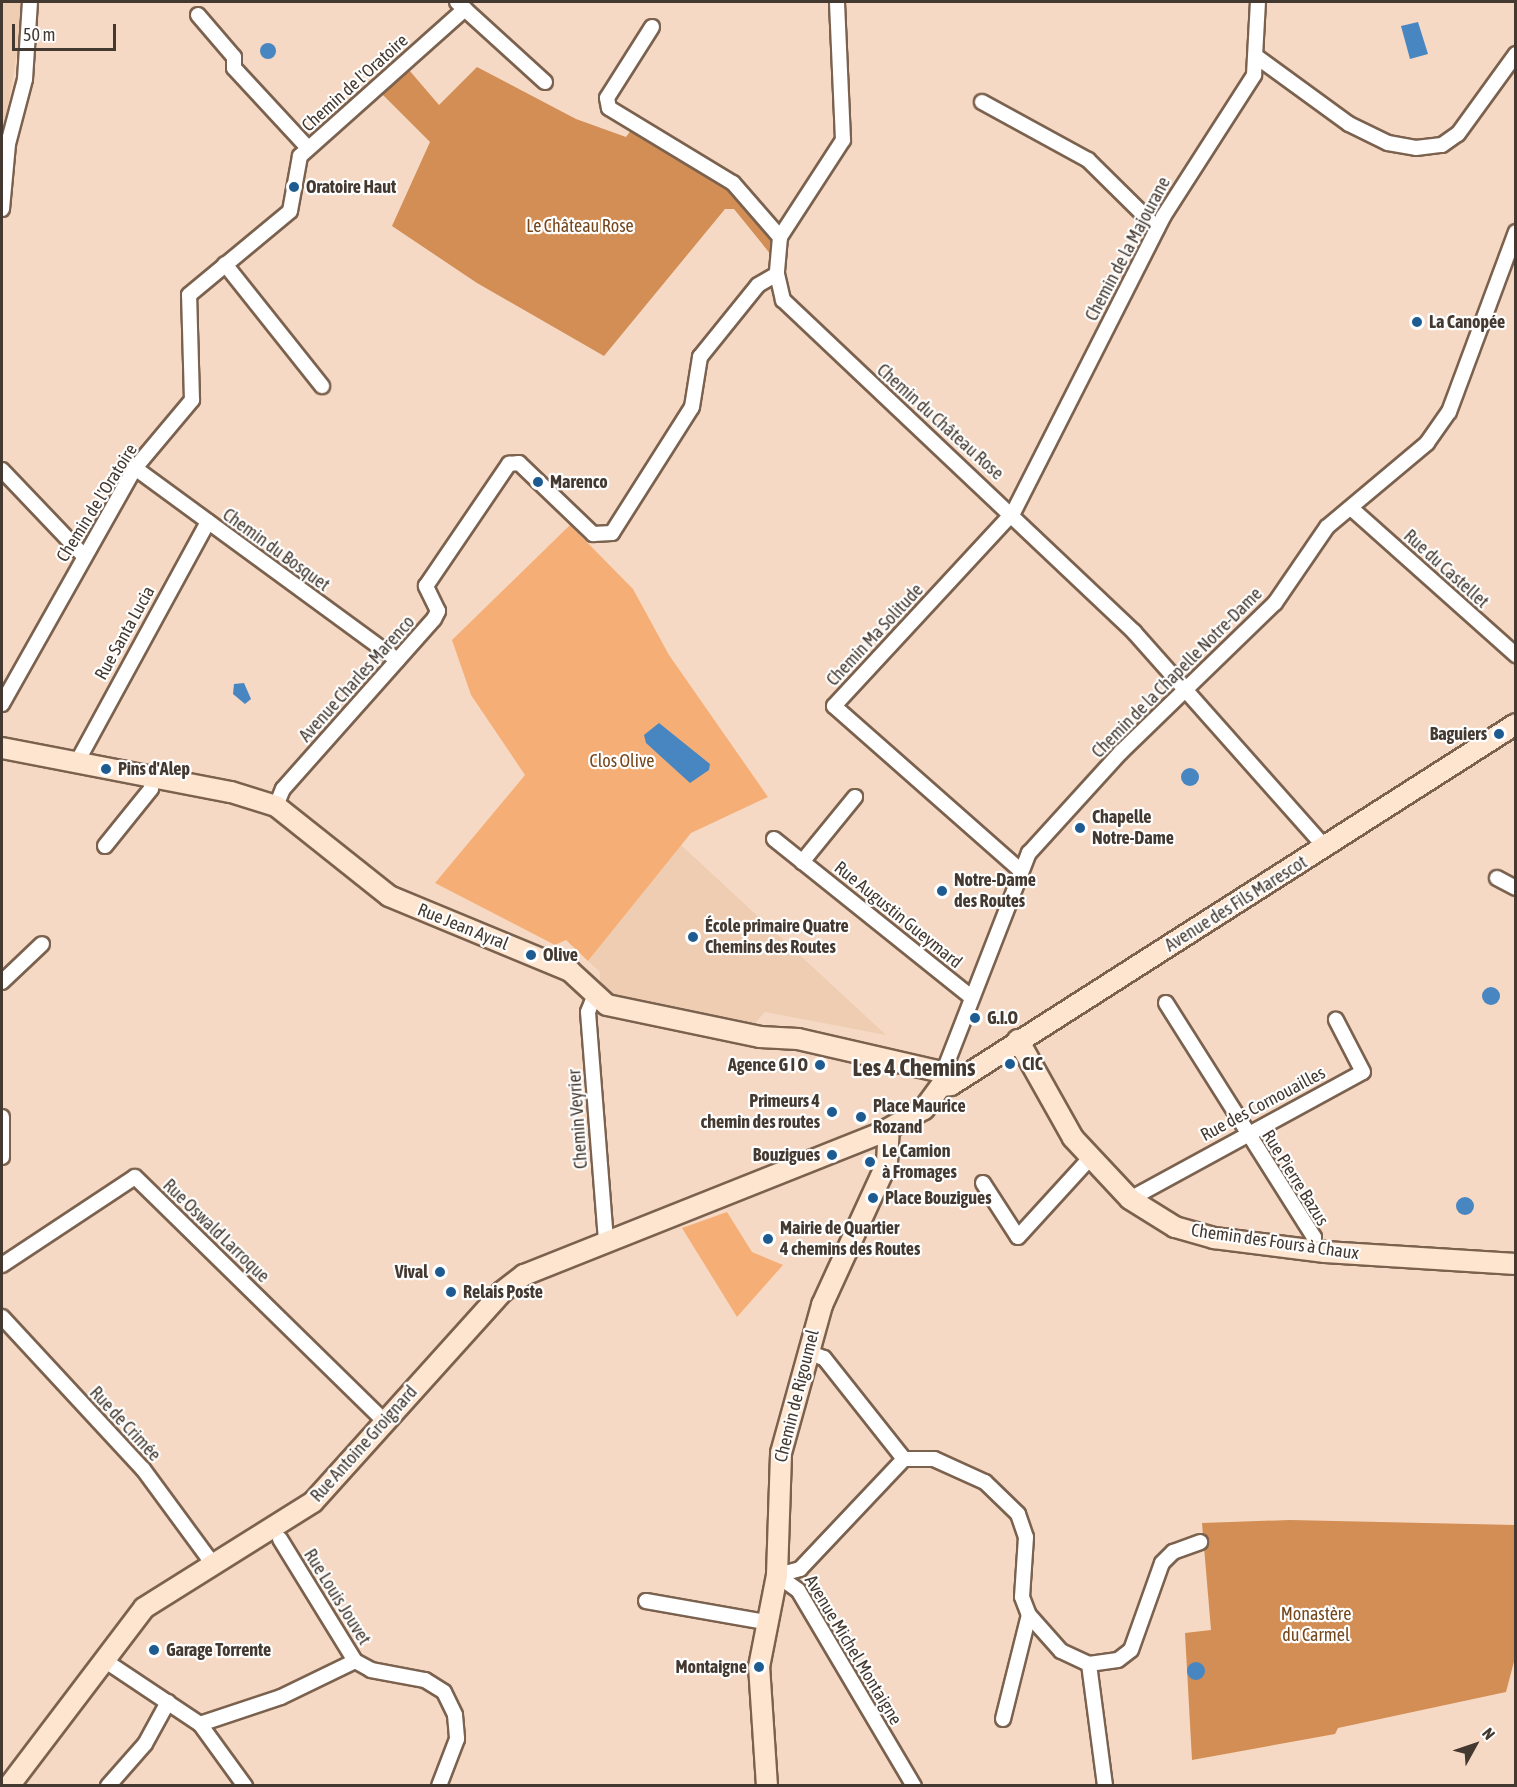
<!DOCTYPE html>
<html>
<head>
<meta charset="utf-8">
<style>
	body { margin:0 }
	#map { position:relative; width:1517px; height:1787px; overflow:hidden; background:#f6d9c4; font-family:"Asap Condensed",sans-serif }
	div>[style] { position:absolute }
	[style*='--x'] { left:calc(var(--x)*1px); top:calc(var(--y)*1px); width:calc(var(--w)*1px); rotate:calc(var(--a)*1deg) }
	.built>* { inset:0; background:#efcdb2 }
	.green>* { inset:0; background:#f5af76 }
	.forest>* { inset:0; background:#d28e54 }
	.water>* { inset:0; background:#4886c1 }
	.round { border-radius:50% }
	.roads { filter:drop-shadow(2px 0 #7b624f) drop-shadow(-2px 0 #7b624f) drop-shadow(0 2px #7b624f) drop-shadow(0 -2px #7b624f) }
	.street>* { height:14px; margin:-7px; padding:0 7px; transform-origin:7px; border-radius:7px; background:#fff }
	.secondary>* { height:20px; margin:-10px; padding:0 10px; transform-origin:10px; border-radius:10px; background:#fee5d0 }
	.dots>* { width:16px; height:16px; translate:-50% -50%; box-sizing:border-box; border:3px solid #fff; border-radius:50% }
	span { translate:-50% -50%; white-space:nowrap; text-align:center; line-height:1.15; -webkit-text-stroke:4.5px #fff; paint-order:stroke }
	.street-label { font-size:18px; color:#443930 }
	.poi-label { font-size:18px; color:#443930; font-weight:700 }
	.left { translate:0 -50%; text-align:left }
	.right { translate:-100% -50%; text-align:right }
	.park-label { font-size:18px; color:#75471d }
	.district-label { font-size:24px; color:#443930; font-weight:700 }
	.frame { position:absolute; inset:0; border:3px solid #443930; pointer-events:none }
	.north { position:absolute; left:1445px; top:1715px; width:60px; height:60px; -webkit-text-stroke:4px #fff; paint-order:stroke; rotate:50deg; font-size:16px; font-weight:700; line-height:24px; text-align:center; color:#443930 }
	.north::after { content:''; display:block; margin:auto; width:21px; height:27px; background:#443930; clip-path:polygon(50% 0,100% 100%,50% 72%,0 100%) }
	.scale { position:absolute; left:12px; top:24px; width:104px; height:27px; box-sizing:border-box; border:3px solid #443930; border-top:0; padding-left:8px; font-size:18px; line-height:21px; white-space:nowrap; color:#443930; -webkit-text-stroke:4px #fff; paint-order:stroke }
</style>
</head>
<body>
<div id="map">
	<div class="built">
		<div style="clip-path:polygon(2px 2px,22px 2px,23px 18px,2px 141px)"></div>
		<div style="clip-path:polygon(681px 845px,886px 1035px,765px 1012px,755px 1023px,608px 994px,600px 986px,600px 972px,588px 961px)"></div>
	</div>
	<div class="green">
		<div style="clip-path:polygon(570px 525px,633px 589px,669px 655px,768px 797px,691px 833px,588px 961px,566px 940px,555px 945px,435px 883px,525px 775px,471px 695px,452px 640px)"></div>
		<div style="clip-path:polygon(727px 1212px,752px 1252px,783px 1265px,737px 1317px,682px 1228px)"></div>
	</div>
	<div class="forest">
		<div style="clip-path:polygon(477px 67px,576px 119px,626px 137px,632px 129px,731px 188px,777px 249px,772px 256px,734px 209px,725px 209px,604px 356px,477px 283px,392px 226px,430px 142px,381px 93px,409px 70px,439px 105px)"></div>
		<div style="clip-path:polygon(1290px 1520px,1515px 1525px,1516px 1654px,1506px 1692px,1338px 1728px,1335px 1734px,1192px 1760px,1185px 1633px,1211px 1630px,1202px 1523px)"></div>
	</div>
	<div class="water">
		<div style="clip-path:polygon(1418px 22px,1428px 54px,1410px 59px,1401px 26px)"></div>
		<div class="round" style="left:260px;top:43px;width:16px;height:16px"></div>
		<div style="clip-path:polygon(244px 683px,251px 699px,245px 704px,233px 694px,234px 684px)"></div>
		<div style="clip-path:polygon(659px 723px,710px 764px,709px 770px,690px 783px,646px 743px,644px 735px)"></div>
		<div class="round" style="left:1181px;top:768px;width:18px;height:18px"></div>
		<div class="round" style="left:1482px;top:987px;width:18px;height:18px"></div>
		<div class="round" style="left:1456px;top:1197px;width:18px;height:18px"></div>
		<div class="round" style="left:1187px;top:1662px;width:18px;height:18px"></div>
	</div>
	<div class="roads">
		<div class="street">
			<div style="--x:457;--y:2;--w:119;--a:42.3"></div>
			<div style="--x:198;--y:15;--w:55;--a:49.4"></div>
			<div style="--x:234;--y:57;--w:11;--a:90"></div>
			<div style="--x:234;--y:68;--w:109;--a:47.2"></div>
			<div style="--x:652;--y:27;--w:84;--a:122.4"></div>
			<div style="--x:607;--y:98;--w:10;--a:79"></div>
			<div style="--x:609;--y:108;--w:145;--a:31.2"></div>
			<div style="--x:733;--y:183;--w:72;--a:49"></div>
			<div style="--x:780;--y:237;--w:37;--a:95"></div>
			<div style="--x:777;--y:274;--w:27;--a:77"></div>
			<div style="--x:783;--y:300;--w:483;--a:43.4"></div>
			<div style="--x:1134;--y:632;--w:289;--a:48.4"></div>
			<div style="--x:1257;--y:57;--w:114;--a:36.1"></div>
			<div style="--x:1349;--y:124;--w:43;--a:26"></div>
			<div style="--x:1388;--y:143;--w:28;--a:10"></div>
			<div style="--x:1416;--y:148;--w:26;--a:-7"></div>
			<div style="--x:1442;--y:145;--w:19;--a:-35"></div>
			<div style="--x:1458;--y:134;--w:99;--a:-54.1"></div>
			<div style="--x:982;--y:102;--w:121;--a:28.7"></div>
			<div style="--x:1088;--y:160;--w:97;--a:44.6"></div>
			<div style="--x:2;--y:209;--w:65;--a:-84.7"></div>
			<div style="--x:8;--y:144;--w:67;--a:-75.3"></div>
			<div style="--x:25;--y:79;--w:77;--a:-86.3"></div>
			<div style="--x:780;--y:237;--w:116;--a:-57"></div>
			<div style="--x:843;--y:140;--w:138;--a:-92.5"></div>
			<div style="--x:225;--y:264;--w:156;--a:51.5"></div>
			<div style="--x:135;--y:468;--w:325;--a:36.2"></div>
			<div style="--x:2;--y:470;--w:119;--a:46.4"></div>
			<div style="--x:1352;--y:509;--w:220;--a:41.7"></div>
			<div style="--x:2;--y:704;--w:271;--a:-60.6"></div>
			<div style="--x:135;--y:468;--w:89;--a:-50"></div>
			<div style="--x:192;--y:400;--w:105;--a:-91.6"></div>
			<div style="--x:189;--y:295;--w:131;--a:-39.7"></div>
			<div style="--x:290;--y:211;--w:56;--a:-79.7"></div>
			<div style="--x:300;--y:156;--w:221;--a:-41.7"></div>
			<div style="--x:76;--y:764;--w:276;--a:-61.4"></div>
			<div style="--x:276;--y:806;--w:18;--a:-68"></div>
			<div style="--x:283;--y:789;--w:227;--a:-48.4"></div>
			<div style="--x:434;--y:619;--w:9;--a:-63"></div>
			<div style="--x:438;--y:611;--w:28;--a:-116"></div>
			<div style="--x:426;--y:586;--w:148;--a:-55.8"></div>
			<div style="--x:509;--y:464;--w:10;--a:-6"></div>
			<div style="--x:519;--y:463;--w:103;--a:43.8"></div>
			<div style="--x:593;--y:534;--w:19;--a:-3"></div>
			<div style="--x:612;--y:533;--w:149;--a:-57.6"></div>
			<div style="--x:692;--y:407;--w:51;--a:-80.9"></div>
			<div style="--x:700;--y:357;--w:92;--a:-51.1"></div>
			<div style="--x:758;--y:285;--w:22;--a:-30"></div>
			<div style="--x:774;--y:839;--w:253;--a:38.7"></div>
			<div style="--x:105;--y:846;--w:73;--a:-51.1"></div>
			<div style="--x:151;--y:789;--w:11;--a:-85"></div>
			<div style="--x:802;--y:862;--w:84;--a:-50.8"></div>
			<div style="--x:1020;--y:870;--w:248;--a:-138.6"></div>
			<div style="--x:834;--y:706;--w:263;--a:-47.2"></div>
			<div style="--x:1013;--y:513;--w:332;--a:-63.1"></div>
			<div style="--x:1163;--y:217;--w:169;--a:-57.3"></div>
			<div style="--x:1254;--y:75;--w:73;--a:-86.9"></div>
			<div style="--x:1497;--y:878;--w:21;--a:28"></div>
			<div style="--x:2;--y:982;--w:55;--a:-43.5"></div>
			<div style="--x:594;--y:997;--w:16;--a:112"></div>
			<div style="--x:588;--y:1012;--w:228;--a:85.5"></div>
			<div style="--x:1166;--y:1003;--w:277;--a:57.7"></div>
			<div style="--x:1314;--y:1237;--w:14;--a:94"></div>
			<div style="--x:945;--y:1068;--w:231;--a:-68.7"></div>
			<div style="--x:1029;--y:853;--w:137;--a:-47.7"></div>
			<div style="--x:1121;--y:752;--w:214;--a:-44.1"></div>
			<div style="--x:1275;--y:603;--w:92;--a:-55.6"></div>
			<div style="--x:1327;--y:527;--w:131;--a:-40"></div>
			<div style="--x:1427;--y:443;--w:38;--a:-55"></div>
			<div style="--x:1449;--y:412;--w:192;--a:-69.6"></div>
			<div style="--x:2;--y:1117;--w:40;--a:90"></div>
			<div style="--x:983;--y:1183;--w:64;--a:57.1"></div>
			<div style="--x:1018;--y:1237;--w:108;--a:-47.6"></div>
			<div style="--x:1130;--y:1199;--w:265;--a:-28.6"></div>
			<div style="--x:1363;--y:1072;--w:59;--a:-117.4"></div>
			<div style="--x:2;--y:1265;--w:159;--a:-33.5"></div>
			<div style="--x:135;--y:1177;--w:350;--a:44.4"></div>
			<div style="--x:2;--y:1317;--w:207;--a:47.2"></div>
			<div style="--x:143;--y:1469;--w:117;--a:53.7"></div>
			<div style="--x:808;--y:1352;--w:17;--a:21"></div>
			<div style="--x:824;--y:1358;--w:129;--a:51.6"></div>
			<div style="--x:904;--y:1459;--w:30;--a:0"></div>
			<div style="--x:934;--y:1459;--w:56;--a:24.3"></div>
			<div style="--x:985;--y:1482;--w:46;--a:44.1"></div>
			<div style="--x:1018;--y:1514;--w:24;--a:71"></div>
			<div style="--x:1026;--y:1537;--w:60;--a:93.8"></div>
			<div style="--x:1022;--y:1597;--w:19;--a:69"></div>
			<div style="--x:1029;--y:1615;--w:48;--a:48.4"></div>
			<div style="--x:1061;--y:1651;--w:31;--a:25"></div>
			<div style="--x:1089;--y:1664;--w:29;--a:-8"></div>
			<div style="--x:1118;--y:1660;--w:16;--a:-38"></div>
			<div style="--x:1131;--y:1650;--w:92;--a:-70.4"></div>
			<div style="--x:1162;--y:1563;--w:16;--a:-45"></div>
			<div style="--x:1173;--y:1552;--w:29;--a:-20"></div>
			<div style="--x:280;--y:1539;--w:143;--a:58.4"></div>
			<div style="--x:355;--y:1661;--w:18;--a:29"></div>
			<div style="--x:371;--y:1670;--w:55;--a:10.5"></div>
			<div style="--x:425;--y:1680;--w:22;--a:32"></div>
			<div style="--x:444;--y:1692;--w:25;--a:64"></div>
			<div style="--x:455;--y:1715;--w:24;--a:85"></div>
			<div style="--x:457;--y:1739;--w:50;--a:111"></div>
			<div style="--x:777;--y:1575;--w:26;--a:36"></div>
			<div style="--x:798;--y:1590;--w:228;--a:59.4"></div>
			<div style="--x:778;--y:1575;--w:23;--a:-15"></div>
			<div style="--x:800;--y:1569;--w:151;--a:-46.6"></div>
			<div style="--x:646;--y:1601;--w:121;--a:10"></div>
			<div style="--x:104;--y:1660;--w:115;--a:33.7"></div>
			<div style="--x:200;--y:1724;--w:77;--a:54"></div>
			<div style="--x:1089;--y:1664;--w:123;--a:82.5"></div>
			<div style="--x:1003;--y:1719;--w:107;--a:-76"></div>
			<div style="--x:200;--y:1724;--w:85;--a:-18.4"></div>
			<div style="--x:281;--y:1697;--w:82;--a:-25.9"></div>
			<div style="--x:108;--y:1786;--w:56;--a:-48.6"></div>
			<div style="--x:145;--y:1744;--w:48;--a:-61.3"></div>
		</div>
		<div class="secondary">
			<div style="--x:2;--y:748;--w:233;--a:10.9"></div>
			<div style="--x:231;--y:792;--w:47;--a:17.3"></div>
			<div style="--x:276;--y:806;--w:144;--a:38.5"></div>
			<div style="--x:389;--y:896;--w:196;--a:22.5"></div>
			<div style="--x:570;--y:971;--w:50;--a:42.6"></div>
			<div style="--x:607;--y:1005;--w:156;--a:11.8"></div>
			<div style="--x:760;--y:1037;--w:38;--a:3"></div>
			<div style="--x:798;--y:1039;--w:144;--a:12.9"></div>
			<div style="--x:1018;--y:1040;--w:112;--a:60.7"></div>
			<div style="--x:1073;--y:1138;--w:83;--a:46.9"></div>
			<div style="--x:1130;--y:1199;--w:53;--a:31.9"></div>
			<div style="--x:1175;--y:1227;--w:41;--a:15.8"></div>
			<div style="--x:1214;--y:1238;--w:112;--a:7.2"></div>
			<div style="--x:1325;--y:1252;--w:191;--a:3.6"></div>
			<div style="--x:941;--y:1086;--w:10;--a:-6"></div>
			<div style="--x:951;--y:1085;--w:670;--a:-32.58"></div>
			<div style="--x:9;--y:1786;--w:223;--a:-52.8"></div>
			<div style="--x:144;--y:1608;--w:199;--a:-32.1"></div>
			<div style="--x:313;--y:1502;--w:283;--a:-48"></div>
			<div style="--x:502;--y:1292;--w:28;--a:-38"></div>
			<div style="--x:524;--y:1275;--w:382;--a:-21.7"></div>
			<div style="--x:879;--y:1134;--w:51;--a:-29.1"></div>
			<div style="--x:924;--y:1109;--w:29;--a:-54"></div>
			<div style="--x:767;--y:1786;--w:119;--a:-93.8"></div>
			<div style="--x:759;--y:1667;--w:94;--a:-78.9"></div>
			<div style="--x:777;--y:1575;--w:122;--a:-88.1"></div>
			<div style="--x:781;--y:1453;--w:154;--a:-74.5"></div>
			<div style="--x:822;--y:1305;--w:156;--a:-65.4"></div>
			<div style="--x:887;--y:1163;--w:34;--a:-87"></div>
		</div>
	</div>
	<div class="dots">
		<div style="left:294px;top:187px;background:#1d5b91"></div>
		<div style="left:1417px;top:322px;background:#1d5b91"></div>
		<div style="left:538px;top:482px;background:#1d5b91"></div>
		<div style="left:1499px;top:734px;background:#1d5b91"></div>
		<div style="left:106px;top:769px;background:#1d5b91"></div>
		<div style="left:1080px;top:828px;background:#1d5b91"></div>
		<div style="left:942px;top:891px;background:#1d5b91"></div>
		<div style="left:693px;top:937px;background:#1d5b91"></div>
		<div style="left:531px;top:955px;background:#1d5b91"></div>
		<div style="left:975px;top:1018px;background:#1d5b91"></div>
		<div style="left:1010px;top:1064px;background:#1d5b91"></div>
		<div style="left:820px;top:1065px;background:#1d5b91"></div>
		<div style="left:832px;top:1112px;background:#1d5b91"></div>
		<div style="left:861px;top:1117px;background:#1d5b91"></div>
		<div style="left:832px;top:1155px;background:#1d5b91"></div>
		<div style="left:870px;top:1162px;background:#1d5b91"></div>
		<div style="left:873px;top:1198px;background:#1d5b91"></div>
		<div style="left:768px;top:1239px;background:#1d5b91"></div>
		<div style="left:440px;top:1272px;background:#1d5b91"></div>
		<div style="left:451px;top:1292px;background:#1d5b91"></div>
		<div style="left:154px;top:1650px;background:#1d5b91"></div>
		<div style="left:759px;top:1667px;background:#1d5b91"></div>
	</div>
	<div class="street-label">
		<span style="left:355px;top:83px;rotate:-42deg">Chemin de l'Oratoire</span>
		<span style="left:1128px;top:249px;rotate:-62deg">Chemin de la Majourane</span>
		<span style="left:940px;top:422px;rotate:42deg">Chemin du Château Rose</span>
		<span style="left:97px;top:503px;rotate:-58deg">Chemin de l'Oratoire</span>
		<span style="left:276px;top:550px;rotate:36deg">Chemin du Bosquet</span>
		<span style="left:1446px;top:569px;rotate:42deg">Rue du Castellet</span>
		<span style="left:125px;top:633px;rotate:-61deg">Rue Santa Lucia</span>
		<span style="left:875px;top:635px;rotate:-47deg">Chemin Ma Solitude</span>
		<span style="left:1177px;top:673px;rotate:-45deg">Chemin de la Chapelle Notre-Dame</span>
		<span style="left:357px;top:679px;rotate:-48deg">Avenue Charles Marenco</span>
		<span style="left:1236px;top:904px;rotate:-32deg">Avenue des Fils Marescot</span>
		<span style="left:898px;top:915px;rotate:39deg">Rue Augustin Gueymard</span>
		<span style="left:463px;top:927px;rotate:22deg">Rue Jean Ayral</span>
		<span style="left:1263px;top:1104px;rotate:-28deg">Rue des Cornouailles</span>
		<span style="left:578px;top:1119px;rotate:-94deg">Chemin Veyrier</span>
		<span style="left:1295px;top:1178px;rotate:58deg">Rue Pierre Bazus</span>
		<span style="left:216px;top:1231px;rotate:44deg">Rue Oswald Larroque</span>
		<span style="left:1275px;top:1242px;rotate:8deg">Chemin des Fours à Chaux</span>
		<span style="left:797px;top:1396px;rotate:-76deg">Chemin de Rigoumel</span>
		<span style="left:125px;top:1424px;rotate:47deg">Rue de Crimée</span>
		<span style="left:364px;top:1444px;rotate:-48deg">Rue Antoine Groignard</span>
		<span style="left:337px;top:1597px;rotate:58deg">Rue Louis Jouvet</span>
		<span style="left:853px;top:1650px;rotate:59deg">Avenue Michel Montaigne</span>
	</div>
	<div class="poi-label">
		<span class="left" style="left:306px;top:187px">Oratoire Haut</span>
		<span class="left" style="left:1429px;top:322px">La Canopée</span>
		<span class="left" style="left:550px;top:482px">Marenco</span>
		<span class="right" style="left:1487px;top:734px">Baguiers</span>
		<span class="left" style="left:118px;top:769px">Pins d'Alep</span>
		<span class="left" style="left:1092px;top:828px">Chapelle<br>Notre-Dame</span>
		<span class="left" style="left:954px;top:891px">Notre-Dame<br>des Routes</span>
		<span class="left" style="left:705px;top:937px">École primaire Quatre<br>Chemins des Routes</span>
		<span class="left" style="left:543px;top:955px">Olive</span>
		<span class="left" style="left:987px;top:1018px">G.I.O</span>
		<span class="left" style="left:1022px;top:1064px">CIC</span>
		<span class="right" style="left:808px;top:1065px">Agence G I O</span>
		<span class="right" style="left:820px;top:1112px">Primeurs 4<br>chemin des routes</span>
		<span class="left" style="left:873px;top:1117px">Place Maurice<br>Rozand</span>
		<span class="left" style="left:882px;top:1162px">Le Camion<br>à Fromages</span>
		<span class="right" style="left:820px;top:1155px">Bouzigues</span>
		<span class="left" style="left:885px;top:1198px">Place Bouzigues</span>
		<span class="left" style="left:780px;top:1239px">Mairie de Quartier<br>4 chemins des Routes</span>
		<span class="right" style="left:428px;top:1272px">Vival</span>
		<span class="left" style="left:463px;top:1292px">Relais Poste</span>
		<span class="left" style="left:166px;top:1650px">Garage Torrente</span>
		<span class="right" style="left:747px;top:1667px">Montaigne</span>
	</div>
	<div class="park-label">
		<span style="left:580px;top:226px">Le Château Rose</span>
		<span style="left:622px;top:761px">Clos Olive</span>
		<span style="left:1316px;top:1625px">Monastère<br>du Carmel</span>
	</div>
	<div class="district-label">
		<span style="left:914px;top:1068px">Les 4 Chemins</span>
	</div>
	<div class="frame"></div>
	<div class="north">N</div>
	<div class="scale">50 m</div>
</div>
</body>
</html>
